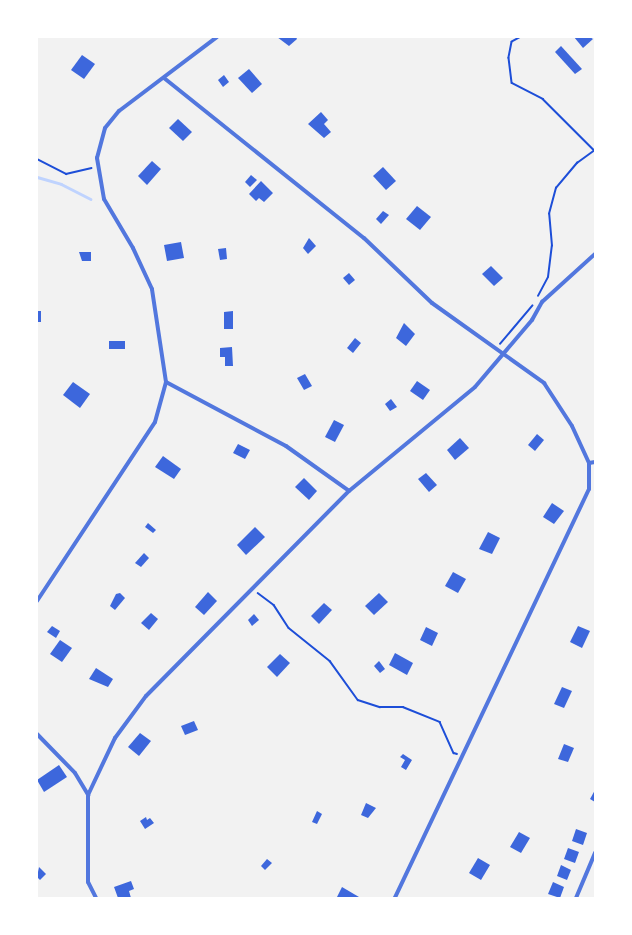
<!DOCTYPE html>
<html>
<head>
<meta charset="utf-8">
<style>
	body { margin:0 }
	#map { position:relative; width:632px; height:935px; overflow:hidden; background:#f2f2f2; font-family:Lato,sans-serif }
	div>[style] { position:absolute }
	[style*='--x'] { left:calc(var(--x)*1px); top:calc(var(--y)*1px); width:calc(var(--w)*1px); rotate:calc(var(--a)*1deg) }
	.stream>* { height:3px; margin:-1.5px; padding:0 1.5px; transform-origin:1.5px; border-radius:1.5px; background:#bfd3fe }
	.building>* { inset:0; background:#3d67dc }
	.path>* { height:1.5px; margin:-0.75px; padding:0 0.75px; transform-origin:0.75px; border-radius:0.75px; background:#1d4ed8 }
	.minor>* { height:4px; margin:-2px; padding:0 2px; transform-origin:2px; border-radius:2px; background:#5277de }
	span { translate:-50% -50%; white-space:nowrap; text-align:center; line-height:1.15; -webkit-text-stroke:4px #fff; paint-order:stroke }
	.frame { position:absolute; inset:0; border:38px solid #fff; pointer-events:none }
</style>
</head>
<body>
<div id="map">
	<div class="stream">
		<div style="--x:37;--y:177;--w:25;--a:16"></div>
		<div style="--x:61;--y:184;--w:33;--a:27"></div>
	</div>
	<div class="building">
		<div style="clip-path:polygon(277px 37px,296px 37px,297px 39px,289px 46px)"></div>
		<div style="clip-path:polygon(574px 37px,590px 37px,593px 39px,583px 48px)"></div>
		<div style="clip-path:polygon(561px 46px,582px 69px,575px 74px,555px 52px)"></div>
		<div style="clip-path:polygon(82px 55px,95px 64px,84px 79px,71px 70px)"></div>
		<div style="clip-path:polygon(249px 69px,262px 84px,252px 93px,238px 78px)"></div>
		<div style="clip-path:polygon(224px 75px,229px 82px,223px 87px,218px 80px)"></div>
		<div style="clip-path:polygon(321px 112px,328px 120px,324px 124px,331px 132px,324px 138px,308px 124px)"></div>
		<div style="clip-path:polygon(178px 119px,192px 132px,183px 141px,169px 128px)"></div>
		<div style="clip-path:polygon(152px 161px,161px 169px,147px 185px,138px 176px)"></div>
		<div style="clip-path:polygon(383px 167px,396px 181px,386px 190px,373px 176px)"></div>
		<div style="clip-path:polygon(251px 175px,257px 180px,250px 187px,245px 182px)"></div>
		<div style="clip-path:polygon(261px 181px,273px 193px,264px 202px,259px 198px,256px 201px,249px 194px)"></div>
		<div style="clip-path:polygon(417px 206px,431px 217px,420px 230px,406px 219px)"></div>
		<div style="clip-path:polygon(383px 211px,389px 215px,381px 224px,376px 219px)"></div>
		<div style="clip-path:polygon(309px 238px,316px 246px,308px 254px,303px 248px)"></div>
		<div style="clip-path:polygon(181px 242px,184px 258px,167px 261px,164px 245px)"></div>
		<div style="clip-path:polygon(226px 248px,227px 259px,220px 260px,218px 249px)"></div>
		<div style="clip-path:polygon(79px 252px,91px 252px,91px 261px,82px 261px)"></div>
		<div style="clip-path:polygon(491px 266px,503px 278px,494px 286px,482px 274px)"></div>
		<div style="clip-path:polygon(349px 273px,355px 280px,349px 285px,343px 278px)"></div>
		<div style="clip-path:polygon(37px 311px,41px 311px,41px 322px,37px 322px)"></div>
		<div style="clip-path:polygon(233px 311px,233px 329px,224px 329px,224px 312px)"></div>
		<div style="clip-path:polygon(404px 323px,415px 334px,406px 346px,396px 338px)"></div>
		<div style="clip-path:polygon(355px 338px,361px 343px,353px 353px,347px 348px)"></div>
		<div style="clip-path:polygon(109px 341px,125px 341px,125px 349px,109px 349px)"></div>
		<div style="clip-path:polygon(232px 347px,233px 366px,225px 366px,225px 357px,220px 357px,220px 348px)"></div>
		<div style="clip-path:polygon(305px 374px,312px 386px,304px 390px,297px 378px)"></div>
		<div style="clip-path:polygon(417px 381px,430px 390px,423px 400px,410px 391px)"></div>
		<div style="clip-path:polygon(73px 382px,90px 394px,80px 408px,63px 395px)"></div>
		<div style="clip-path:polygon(391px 399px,397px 407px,390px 411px,385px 404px)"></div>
		<div style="clip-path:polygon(334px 420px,344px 425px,335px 442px,325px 437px)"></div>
		<div style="clip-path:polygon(537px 434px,544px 440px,535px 451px,528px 445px)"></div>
		<div style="clip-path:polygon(460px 438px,469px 448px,455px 460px,447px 450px)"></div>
		<div style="clip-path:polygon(238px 444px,250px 450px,245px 459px,233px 453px)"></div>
		<div style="clip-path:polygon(163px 456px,181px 469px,174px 479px,155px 467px)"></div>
		<div style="clip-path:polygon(426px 473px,437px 485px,429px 492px,418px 479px)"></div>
		<div style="clip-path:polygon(304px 478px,317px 491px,309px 500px,295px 487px)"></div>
		<div style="clip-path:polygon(552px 503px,564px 511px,554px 524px,543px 517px)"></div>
		<div style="clip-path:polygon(148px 523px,156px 530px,153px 533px,145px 527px)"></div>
		<div style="clip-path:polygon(255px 527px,265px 537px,246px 555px,237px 545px)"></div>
		<div style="clip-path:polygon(488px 532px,500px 538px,492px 554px,479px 549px)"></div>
		<div style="clip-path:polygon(144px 553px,149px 558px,141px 567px,135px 563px)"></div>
		<div style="clip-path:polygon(453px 572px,466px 579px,458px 593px,445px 586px)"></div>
		<div style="clip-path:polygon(208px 592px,217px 601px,204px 615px,195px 607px)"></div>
		<div style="clip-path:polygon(120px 593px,125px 598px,115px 610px,110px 606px,116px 594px)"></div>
		<div style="clip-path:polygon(379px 593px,388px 602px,374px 615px,365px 606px)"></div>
		<div style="clip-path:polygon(324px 603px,332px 610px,319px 624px,311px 616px)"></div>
		<div style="clip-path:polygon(151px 613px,158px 619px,149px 630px,141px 623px)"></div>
		<div style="clip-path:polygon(254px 614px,259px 620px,252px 626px,248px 620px)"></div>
		<div style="clip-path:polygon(52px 626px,60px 631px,56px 638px,47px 632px)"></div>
		<div style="clip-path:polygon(578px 626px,590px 631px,582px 648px,570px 642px)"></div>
		<div style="clip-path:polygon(426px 627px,438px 633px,432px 646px,420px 640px)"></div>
		<div style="clip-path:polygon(60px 640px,72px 648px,62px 662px,50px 654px)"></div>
		<div style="clip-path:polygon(395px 653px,413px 663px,407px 675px,389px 665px)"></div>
		<div style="clip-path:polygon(280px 654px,290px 663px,277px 677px,267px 667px)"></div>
		<div style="clip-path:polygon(379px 661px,385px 669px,380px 673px,374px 666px)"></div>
		<div style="clip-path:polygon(96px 668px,113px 679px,108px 687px,89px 679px)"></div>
		<div style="clip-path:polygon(562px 687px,572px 691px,564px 708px,554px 704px)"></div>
		<div style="clip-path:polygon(194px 721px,198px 730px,185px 735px,181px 726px)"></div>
		<div style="clip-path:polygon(140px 733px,151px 741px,139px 756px,128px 747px)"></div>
		<div style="clip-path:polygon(564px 744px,574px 748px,568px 762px,558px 759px)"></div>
		<div style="clip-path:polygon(403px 754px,412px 760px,406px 770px,401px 767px,405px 760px,400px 757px)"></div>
		<div style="clip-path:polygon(59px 765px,67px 777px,44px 792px,37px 780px)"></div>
		<div style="clip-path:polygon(595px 790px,595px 802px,590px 799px)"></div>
		<div style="clip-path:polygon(366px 803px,376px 808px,368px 818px,361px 815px)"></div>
		<div style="clip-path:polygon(317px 811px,322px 814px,317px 824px,312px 822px)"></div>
		<div style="clip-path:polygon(146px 817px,147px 820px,150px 818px,154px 823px,145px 829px,140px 821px)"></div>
		<div style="clip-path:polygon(576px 829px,587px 833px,583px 845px,572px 841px)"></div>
		<div style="clip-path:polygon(519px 832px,530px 838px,521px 853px,510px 847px)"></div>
		<div style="clip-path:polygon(568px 848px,579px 852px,575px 863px,564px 859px)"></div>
		<div style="clip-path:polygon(478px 858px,490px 865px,481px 880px,469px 873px)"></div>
		<div style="clip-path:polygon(267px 859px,272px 863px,265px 870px,261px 866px)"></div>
		<div style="clip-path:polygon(561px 865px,571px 870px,567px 880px,557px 876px)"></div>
		<div style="clip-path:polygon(39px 867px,46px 874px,40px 880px,37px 877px)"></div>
		<div style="clip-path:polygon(131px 881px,134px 889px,129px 891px,131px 898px,118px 898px,114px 887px)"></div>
		<div style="clip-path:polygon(553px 882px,564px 887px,560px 898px,548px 894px)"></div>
		<div style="clip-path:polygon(342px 887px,359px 897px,359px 898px,337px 897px)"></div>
	</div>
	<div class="path">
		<div style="--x:521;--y:37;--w:10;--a:151"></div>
		<div style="--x:512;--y:42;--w:16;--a:101"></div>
		<div style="--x:509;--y:58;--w:25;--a:83"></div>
		<div style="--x:512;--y:83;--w:35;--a:27"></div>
		<div style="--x:543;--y:99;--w:72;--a:45"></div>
		<div style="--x:37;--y:159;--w:33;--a:27"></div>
		<div style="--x:66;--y:174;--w:26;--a:-13"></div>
		<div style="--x:538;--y:296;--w:21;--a:-62"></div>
		<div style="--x:548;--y:277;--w:31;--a:-83"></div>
		<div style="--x:552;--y:246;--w:32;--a:-95"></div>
		<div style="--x:549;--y:214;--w:27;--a:-75"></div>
		<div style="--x:556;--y:188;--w:33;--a:-50"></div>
		<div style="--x:577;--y:163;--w:22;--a:-36"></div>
		<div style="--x:500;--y:344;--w:50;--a:-49.9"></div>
		<div style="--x:258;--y:593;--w:20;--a:37"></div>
		<div style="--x:274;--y:605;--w:27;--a:57"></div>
		<div style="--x:289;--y:628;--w:53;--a:38.8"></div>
		<div style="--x:330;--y:661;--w:48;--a:54.3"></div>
		<div style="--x:358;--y:700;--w:23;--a:18"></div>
		<div style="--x:380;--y:707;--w:23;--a:0"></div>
		<div style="--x:403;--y:707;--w:40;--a:22"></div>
		<div style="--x:440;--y:722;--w:34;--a:66"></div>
		<div style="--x:454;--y:753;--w:3;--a:18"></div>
	</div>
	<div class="minor">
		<div style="--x:164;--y:78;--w:256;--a:38.7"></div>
		<div style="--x:364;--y:238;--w:94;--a:43.7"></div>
		<div style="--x:432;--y:303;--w:138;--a:35.5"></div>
		<div style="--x:544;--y:383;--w:51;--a:56.9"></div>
		<div style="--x:572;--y:426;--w:41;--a:65.3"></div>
		<div style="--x:589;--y:463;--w:26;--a:90"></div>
		<div style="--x:589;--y:489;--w:453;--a:115.4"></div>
		<div style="--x:166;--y:382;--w:136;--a:28.1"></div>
		<div style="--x:286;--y:446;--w:77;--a:35.5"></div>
		<div style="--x:589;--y:463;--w:6;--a:-9"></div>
		<div style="--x:37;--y:601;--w:214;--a:-56.6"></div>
		<div style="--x:155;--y:422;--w:41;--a:-74.6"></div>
		<div style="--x:166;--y:382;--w:94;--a:-98.6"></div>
		<div style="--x:152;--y:289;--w:45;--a:-114.9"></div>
		<div style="--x:133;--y:248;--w:57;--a:-120.6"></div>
		<div style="--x:104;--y:199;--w:42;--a:-99.7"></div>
		<div style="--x:97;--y:158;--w:31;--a:-75"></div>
		<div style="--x:105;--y:128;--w:22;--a:-51"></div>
		<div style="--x:119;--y:111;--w:123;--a:-37.1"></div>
		<div style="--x:37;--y:734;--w:54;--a:45.7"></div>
		<div style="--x:75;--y:773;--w:26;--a:59"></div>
		<div style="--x:88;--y:795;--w:87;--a:90"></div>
		<div style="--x:88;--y:882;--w:18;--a:63"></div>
		<div style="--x:88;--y:795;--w:63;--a:-64.7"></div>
		<div style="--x:115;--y:738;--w:52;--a:-53.6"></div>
		<div style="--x:146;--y:696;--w:289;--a:-45.3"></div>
		<div style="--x:349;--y:491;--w:163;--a:-39.5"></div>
		<div style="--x:475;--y:387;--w:88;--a:-49.6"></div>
		<div style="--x:532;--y:320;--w:21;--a:-61"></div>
		<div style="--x:542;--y:302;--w:72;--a:-42.2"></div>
		<div style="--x:576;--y:898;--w:49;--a:-67.1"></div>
	</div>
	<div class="frame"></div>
</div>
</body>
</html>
